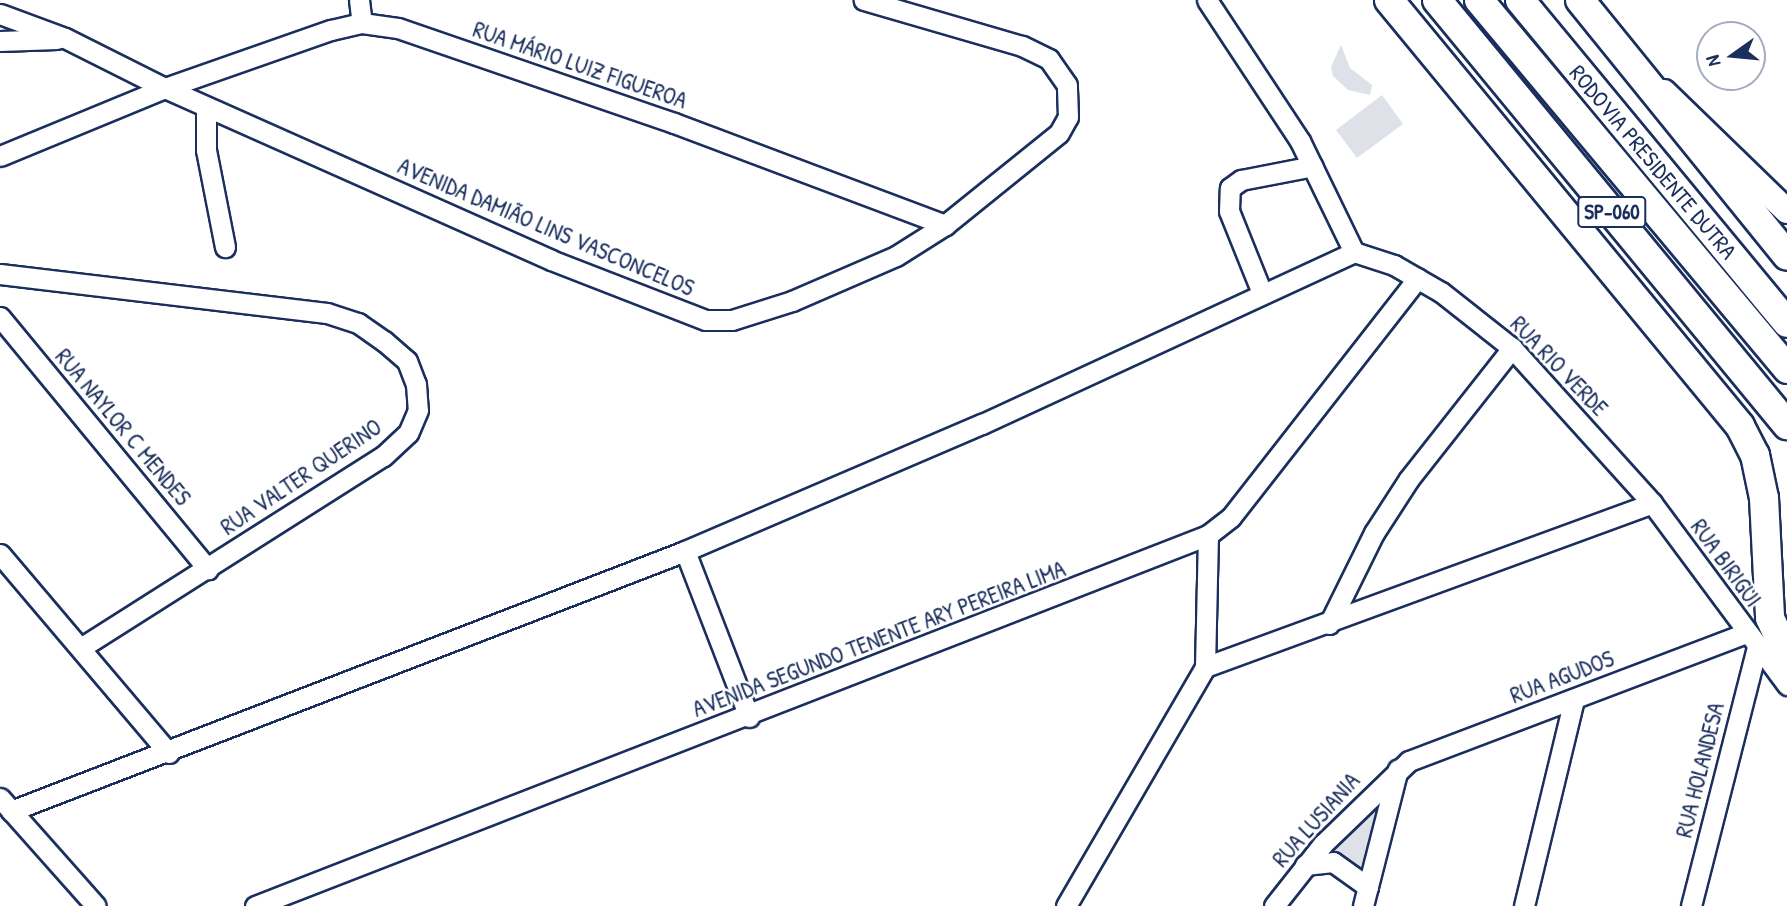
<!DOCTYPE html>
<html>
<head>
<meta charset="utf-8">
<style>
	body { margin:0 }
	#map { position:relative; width:1787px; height:906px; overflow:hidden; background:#fff; font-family:"Patrick Hand",sans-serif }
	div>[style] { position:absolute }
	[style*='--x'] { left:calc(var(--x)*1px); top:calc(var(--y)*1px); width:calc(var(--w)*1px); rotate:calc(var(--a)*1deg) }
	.green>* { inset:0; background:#dee1e7 }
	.roads { filter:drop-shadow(2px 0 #1b2f5e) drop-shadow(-2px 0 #1b2f5e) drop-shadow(0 2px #1b2f5e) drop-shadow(0 -2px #1b2f5e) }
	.minor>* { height:19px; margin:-9.5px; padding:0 9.5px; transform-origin:9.5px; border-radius:9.5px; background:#fff }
	.major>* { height:24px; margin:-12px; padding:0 12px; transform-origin:12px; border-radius:12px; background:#fff }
	.highway>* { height:28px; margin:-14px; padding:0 14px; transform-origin:14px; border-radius:14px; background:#fff }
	span { translate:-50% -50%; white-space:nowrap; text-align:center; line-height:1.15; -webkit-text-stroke:5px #fff; paint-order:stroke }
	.shield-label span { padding:2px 5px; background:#fff; border:2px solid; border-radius:5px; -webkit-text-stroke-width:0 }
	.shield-label { font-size:21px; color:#1b2f5e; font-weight:700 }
	.street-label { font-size:23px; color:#1b2f5e }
	.north { position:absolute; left:1696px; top:21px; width:70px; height:70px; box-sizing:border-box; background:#fff; border:2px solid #a4acbf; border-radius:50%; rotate:255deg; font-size:19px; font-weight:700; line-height:28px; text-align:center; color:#1b2f5e }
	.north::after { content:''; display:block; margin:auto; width:24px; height:32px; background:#1b2f5e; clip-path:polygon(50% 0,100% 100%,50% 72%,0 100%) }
</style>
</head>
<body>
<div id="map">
	<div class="green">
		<div style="clip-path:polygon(1341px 45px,1350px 68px,1372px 85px,1370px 95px,1348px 90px,1333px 76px,1331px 67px)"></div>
		<div style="clip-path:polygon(1382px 95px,1403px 124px,1357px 158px,1336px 130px)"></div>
		<div style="clip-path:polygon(1386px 794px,1365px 882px,1347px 859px,1332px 855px,1318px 858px)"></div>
	</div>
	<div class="roads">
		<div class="minor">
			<div style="--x:359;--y:0;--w:23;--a:83"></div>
			<div style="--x:1207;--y:0;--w:169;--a:56.6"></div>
			<div style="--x:1300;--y:141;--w:123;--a:64.1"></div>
			<div style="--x:0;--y:14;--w:69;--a:20.3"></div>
			<div style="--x:65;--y:38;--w:112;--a:26.6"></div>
			<div style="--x:165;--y:88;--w:423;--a:24"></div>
			<div style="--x:551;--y:260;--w:166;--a:21.2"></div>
			<div style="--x:706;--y:320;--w:26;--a:0"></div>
			<div style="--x:732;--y:320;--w:63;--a:-17.6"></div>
			<div style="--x:792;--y:301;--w:113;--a:-23.4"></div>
			<div style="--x:896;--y:256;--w:58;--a:-32.3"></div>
			<div style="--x:945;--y:225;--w:146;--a:-38.9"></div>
			<div style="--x:1059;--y:133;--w:18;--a:-61"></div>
			<div style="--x:1068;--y:117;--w:32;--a:-92"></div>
			<div style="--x:1067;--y:85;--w:32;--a:-125"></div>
			<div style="--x:1049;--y:59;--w:30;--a:-154"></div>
			<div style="--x:1022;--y:46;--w:165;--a:-163.8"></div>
			<div style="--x:0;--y:41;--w:57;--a:-2"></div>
			<div style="--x:206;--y:107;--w:43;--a:90"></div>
			<div style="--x:206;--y:150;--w:99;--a:78.9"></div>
			<div style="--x:0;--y:156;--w:178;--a:-22.4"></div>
			<div style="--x:165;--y:88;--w:176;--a:-19.3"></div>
			<div style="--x:331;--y:30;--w:32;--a:-13"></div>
			<div style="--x:362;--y:23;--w:36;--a:8"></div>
			<div style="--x:398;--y:28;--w:292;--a:19"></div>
			<div style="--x:674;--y:123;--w:290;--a:20.6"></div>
			<div style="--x:0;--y:274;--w:329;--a:6.8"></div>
			<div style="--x:327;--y:313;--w:33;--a:18"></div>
			<div style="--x:358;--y:323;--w:32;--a:35"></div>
			<div style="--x:384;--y:341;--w:30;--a:41"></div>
			<div style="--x:407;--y:361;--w:25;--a:69"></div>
			<div style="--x:416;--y:384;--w:26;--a:86"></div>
			<div style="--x:418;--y:410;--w:25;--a:113"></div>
			<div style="--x:408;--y:433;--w:34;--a:137"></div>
			<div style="--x:383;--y:456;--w:356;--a:147.6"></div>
			<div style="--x:1262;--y:293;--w:88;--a:-111.9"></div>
			<div style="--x:1229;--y:211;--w:23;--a:-88"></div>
			<div style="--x:1230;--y:188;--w:14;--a:-36"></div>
			<div style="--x:1241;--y:180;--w:73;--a:-11"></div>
			<div style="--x:0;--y:317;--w:327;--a:50.5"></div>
			<div style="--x:685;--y:551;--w:178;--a:68.9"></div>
			<div style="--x:0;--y:554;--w:261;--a:49.7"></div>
			<div style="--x:1329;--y:624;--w:102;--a:-63.7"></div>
			<div style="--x:1374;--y:533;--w:64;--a:-57.1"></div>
			<div style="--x:1409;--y:479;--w:167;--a:-51.8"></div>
			<div style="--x:1205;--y:667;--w:476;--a:-20.1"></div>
			<div style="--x:0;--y:798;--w:144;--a:48.4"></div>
			<div style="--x:11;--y:811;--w:722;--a:-21.09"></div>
			<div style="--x:685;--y:551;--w:323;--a:-23.2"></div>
			<div style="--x:982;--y:424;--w:410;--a:-24.8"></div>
			<div style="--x:1354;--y:252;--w:42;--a:18"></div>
			<div style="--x:1394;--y:265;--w:54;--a:29.9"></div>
			<div style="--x:1441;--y:292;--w:90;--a:38.3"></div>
			<div style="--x:1512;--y:348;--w:209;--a:47.9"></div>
			<div style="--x:1652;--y:503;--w:227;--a:53.4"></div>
			<div style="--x:1305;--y:865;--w:28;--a:-6"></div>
			<div style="--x:1333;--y:862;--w:43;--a:35.5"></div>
			<div style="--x:255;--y:906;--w:1023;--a:-21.27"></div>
			<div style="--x:1208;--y:535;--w:29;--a:-38"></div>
			<div style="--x:1231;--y:517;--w:303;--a:-52"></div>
			<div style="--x:1066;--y:906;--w:276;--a:-59.8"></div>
			<div style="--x:1205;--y:667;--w:132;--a:-88.7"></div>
			<div style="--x:1274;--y:906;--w:79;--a:-51.7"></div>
			<div style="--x:1323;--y:844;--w:120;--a:-44"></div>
			<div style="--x:1409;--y:761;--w:360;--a:-20.8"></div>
			<div style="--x:1363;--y:906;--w:141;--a:-75.7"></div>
			<div style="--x:1524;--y:906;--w:213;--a:-76.4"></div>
			<div style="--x:1691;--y:906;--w:267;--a:-75.7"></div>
		</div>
		<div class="major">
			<div style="--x:1664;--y:92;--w:171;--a:44.1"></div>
		</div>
		<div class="highway">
			<div style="--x:1389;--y:0;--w:552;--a:50.51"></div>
			<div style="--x:1740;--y:426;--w:33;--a:63"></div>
			<div style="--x:1755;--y:455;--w:44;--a:78.2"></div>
			<div style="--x:1764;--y:498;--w:120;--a:87.1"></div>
			<div style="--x:1770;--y:618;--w:41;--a:65.3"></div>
			<div style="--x:1437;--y:0;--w:551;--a:50.53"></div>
			<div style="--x:1479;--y:0;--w:481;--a:50.1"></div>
			<div style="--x:1520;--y:0;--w:419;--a:50.4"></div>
			<div style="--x:1580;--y:0;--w:329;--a:51"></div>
		</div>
	</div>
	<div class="shield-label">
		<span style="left:1612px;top:212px">SP-060</span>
	</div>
	<div class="street-label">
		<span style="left:580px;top:65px;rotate:19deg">RUA MÁRIO LUIZ FIGUEROA</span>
		<span style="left:1653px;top:162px;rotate:50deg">RODOVIA PRESIDENTE DUTRA</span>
		<span style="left:546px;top:227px;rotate:23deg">AVENIDA DAMIÃO LINS VASCONCELOS</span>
		<span style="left:1559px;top:366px;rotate:46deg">RUA RIO VERDE</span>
		<span style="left:123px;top:427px;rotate:50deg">RUA NAYLOR C MENDES</span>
		<span style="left:301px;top:477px;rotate:-34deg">RUA VALTER QUERINO</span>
		<span style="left:1726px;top:563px;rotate:54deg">RUA BIRIGUI</span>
		<span style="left:879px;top:639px;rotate:-21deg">AVENIDA SEGUNDO TENENTE ARY PEREIRA LIMA</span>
		<span style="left:1562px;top:677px;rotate:-21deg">RUA AGUDOS</span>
		<span style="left:1700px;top:770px;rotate:-76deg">RUA HOLANDESA</span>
		<span style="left:1316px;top:820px;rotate:-48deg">RUA LUSIANIA</span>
	</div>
	<div class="north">N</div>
</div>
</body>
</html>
